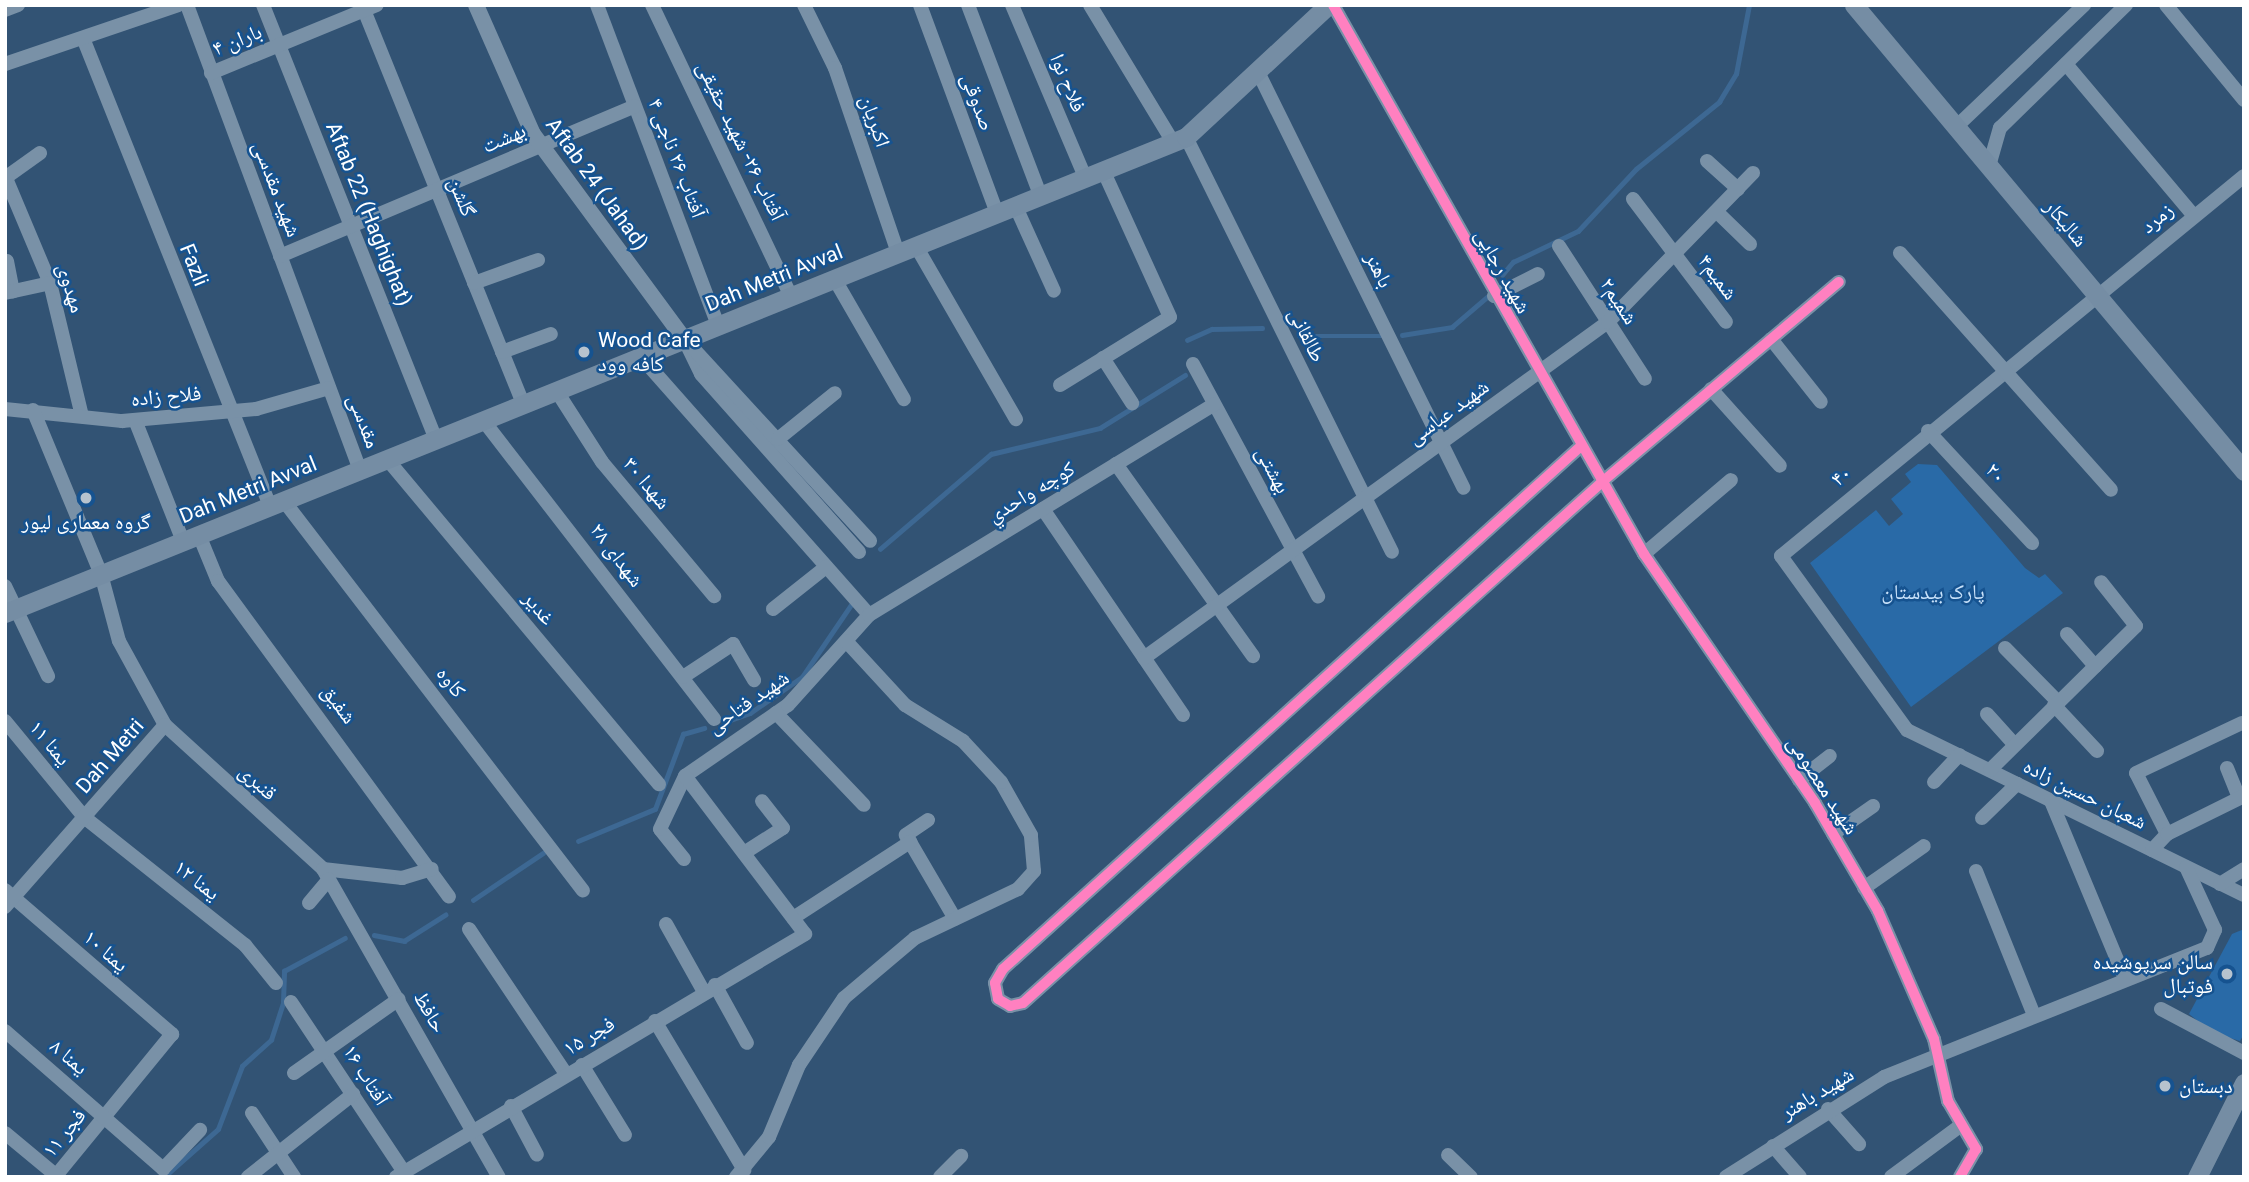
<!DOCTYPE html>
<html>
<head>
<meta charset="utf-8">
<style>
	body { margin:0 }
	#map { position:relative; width:2249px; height:1182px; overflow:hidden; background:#325374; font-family:Roboto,"Noto Naskh Arabic",sans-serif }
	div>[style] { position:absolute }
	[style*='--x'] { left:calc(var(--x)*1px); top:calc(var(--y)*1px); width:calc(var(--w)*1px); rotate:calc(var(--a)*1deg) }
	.green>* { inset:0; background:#296aa7 }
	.stream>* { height:4.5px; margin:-2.25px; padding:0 2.25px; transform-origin:2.25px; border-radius:2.25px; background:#3d6893 }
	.minor>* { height:14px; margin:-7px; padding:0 7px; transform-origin:7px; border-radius:7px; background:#7991a7 }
	.tertiary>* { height:16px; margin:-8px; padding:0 8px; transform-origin:8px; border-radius:8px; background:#7991a7 }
	.secondary>* { height:19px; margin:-9.5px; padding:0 9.5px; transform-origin:9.5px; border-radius:9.5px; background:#758da4 }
	.cycleway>* { height:10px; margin:-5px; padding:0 5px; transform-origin:5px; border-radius:5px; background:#ff80c0 }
	.dots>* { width:19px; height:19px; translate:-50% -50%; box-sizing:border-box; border:4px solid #165390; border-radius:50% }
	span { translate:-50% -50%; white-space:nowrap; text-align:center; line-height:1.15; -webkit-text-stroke:5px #165390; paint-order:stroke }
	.street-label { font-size:21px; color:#fff }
	.poi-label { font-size:21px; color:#fff }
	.left { translate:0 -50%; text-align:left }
	.right { translate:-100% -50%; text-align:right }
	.park-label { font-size:21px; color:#cae3fb }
	.frame { position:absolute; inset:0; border:7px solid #fff; pointer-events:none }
</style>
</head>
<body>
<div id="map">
	<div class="green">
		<div style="clip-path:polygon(1918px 464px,1937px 465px,2025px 568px,2039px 578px,2045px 574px,2063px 593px,1911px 707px,1810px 563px,1876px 510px,1889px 526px,1903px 514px,1891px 499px,1911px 482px,1905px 474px)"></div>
		<div style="clip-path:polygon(2244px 929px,2244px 1034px,2240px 1041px,2213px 1033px,2189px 1014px,2232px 934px)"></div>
	</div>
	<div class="stream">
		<div style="--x:1502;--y:275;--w:17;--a:-50"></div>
		<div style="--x:1513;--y:262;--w:72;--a:-25.5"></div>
		<div style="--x:1578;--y:231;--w:85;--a:-46.9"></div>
		<div style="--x:1636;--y:169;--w:107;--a:-38.9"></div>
		<div style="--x:1719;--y:102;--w:33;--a:-59"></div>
		<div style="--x:1736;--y:74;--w:70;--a:-79.3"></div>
		<div style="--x:1402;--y:335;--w:51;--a:-9.1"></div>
		<div style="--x:1452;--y:327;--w:46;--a:-40.6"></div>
		<div style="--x:1299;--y:336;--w:85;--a:0"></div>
		<div style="--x:1187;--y:340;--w:27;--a:-24"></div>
		<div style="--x:1212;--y:329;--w:50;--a:-1.1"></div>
		<div style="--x:880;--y:549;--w:146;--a:-40.6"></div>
		<div style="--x:991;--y:454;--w:112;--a:-13.4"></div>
		<div style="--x:1100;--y:428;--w:100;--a:-31.9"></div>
		<div style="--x:725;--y:722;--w:27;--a:-20"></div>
		<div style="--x:750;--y:713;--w:63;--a:-34.7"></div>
		<div style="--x:802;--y:677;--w:91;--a:-55.8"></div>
		<div style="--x:578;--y:841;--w:83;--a:-22.6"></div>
		<div style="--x:655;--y:809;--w:80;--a:-69.5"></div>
		<div style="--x:683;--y:734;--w:22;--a:-16"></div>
		<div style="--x:473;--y:900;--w:84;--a:-33.9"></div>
		<div style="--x:374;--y:935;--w:31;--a:11"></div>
		<div style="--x:404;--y:941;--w:49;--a:-32.4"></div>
		<div style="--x:164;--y:1177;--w:72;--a:-41.6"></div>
		<div style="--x:218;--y:1129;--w:67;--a:-69.1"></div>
		<div style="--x:242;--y:1066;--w:39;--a:-42"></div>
		<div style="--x:271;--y:1040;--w:40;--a:-72"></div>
		<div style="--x:283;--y:1002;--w:31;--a:-88"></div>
		<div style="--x:284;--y:971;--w:69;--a:-28.4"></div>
	</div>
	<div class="minor">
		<div style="--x:187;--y:5;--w:496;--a:69.6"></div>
		<div style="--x:263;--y:5;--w:467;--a:68.3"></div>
		<div style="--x:362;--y:5;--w:430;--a:68"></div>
		<div style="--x:597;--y:5;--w:342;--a:69.3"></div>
		<div style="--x:652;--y:5;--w:322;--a:64.5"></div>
		<div style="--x:804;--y:5;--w:70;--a:63.8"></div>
		<div style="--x:835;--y:68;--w:195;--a:71.2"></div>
		<div style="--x:920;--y:5;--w:222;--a:69.7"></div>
		<div style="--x:968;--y:5;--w:203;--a:69.2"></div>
		<div style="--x:1012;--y:5;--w:187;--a:67"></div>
		<div style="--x:1090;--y:5;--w:160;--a:58.8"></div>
		<div style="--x:1333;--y:5;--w:631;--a:60.47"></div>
		<div style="--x:1644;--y:554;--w:302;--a:55.5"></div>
		<div style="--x:1815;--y:803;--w:125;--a:59.7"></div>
		<div style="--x:1878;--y:911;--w:140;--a:66.4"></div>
		<div style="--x:1934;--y:1039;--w:64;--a:77.3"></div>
		<div style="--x:1948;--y:1101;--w:56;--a:59.7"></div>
		<div style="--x:1976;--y:1149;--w:32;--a:120"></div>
		<div style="--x:2166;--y:5;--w:123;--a:50.6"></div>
		<div style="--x:5;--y:10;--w:14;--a:-21"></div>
		<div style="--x:83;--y:38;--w:504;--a:68.22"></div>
		<div style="--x:5;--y:64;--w:183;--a:-18.8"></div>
		<div style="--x:2066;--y:64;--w:199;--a:49.9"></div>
		<div style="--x:1257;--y:70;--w:466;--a:63.7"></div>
		<div style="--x:211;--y:73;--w:179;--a:-22.3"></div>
		<div style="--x:1956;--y:127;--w:177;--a:-43.6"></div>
		<div style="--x:1186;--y:137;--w:463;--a:63.6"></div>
		<div style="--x:1707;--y:161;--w:42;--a:42.1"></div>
		<div style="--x:1989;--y:166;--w:40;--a:-74"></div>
		<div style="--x:2000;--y:128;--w:176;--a:-44.3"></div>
		<div style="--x:5;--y:176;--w:116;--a:67.2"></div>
		<div style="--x:50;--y:283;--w:137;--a:76.5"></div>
		<div style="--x:2244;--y:176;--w:599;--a:140.62"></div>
		<div style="--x:1781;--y:556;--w:215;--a:54.1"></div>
		<div style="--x:1907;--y:730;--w:375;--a:26.1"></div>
		<div style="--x:5;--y:178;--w:43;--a:-35.5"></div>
		<div style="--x:1633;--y:199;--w:154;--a:52.9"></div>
		<div style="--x:1015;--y:205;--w:94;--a:65.6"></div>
		<div style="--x:1717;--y:212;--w:46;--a:44.1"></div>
		<div style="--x:916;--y:246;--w:200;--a:60"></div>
		<div style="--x:1559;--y:246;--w:158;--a:57.1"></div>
		<div style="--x:1900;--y:253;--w:317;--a:48.3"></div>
		<div style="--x:280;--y:256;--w:385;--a:-22.9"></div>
		<div style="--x:7;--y:261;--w:31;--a:79"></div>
		<div style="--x:834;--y:278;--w:140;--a:60"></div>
		<div style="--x:474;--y:283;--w:68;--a:-19.8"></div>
		<div style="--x:5;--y:293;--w:46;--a:-12.5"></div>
		<div style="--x:1494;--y:296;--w:49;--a:-26.6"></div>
		<div style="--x:684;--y:339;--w:39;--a:64"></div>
		<div style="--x:701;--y:374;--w:238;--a:48.4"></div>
		<div style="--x:1771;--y:339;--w:80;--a:51.6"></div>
		<div style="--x:690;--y:345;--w:266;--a:47.4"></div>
		<div style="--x:502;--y:352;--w:52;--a:-20.2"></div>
		<div style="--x:641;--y:357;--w:344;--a:48.5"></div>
		<div style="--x:1103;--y:358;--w:54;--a:57.2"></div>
		<div style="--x:1193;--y:364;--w:264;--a:61.7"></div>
		<div style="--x:1060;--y:385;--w:129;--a:-31.7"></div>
		<div style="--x:1170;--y:317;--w:162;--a:-114.5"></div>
		<div style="--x:1711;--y:389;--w:103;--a:48.1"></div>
		<div style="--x:556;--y:390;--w:85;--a:57.4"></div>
		<div style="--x:602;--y:462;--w:175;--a:50.1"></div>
		<div style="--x:5;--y:409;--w:118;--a:5.9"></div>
		<div style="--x:122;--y:421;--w:135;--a:-5.1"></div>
		<div style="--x:256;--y:409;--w:76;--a:-16"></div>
		<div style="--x:33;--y:410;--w:178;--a:67.5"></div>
		<div style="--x:101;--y:574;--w:69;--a:75"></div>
		<div style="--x:119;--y:641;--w:96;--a:61.3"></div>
		<div style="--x:165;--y:725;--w:214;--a:42.3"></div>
		<div style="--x:323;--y:869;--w:355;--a:60.3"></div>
		<div style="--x:135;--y:420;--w:130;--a:68.4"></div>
		<div style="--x:483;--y:420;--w:378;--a:52.3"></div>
		<div style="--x:1928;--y:431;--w:153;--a:47.1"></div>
		<div style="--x:778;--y:439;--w:73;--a:-38.9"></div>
		<div style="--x:1581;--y:446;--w:779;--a:137.86"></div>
		<div style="--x:1003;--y:969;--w:16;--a:120"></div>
		<div style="--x:995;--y:983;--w:16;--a:79"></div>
		<div style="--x:998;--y:999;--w:14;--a:30"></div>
		<div style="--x:1010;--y:1006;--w:13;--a:-13"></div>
		<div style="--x:1023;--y:1003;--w:779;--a:-41.98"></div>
		<div style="--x:1602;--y:482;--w:310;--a:-40.2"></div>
		<div style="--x:387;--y:459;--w:424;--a:50.1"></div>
		<div style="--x:1116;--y:464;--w:236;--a:54.5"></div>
		<div style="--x:284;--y:501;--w:491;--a:52.5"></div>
		<div style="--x:1043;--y:509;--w:249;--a:55.8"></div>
		<div style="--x:199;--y:535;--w:50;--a:67.6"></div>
		<div style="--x:218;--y:581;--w:391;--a:53.8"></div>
		<div style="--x:1644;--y:554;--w:114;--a:-40.4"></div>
		<div style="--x:5;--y:586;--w:100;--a:64.5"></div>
		<div style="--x:773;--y:609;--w:68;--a:-38.4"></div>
		<div style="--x:2067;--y:634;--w:43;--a:48.8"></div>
		<div style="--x:2005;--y:648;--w:76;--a:45.5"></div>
		<div style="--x:1144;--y:658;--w:573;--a:-35.91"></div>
		<div style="--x:1608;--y:322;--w:208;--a:-45.8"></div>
		<div style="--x:683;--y:677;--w:60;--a:-33.4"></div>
		<div style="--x:733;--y:644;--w:42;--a:59.7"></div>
		<div style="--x:2054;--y:705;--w:63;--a:46.9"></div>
		<div style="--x:776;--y:713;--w:127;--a:46.3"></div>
		<div style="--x:1987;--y:714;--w:40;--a:48"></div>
		<div style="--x:5;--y:721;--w:124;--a:50.5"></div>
		<div style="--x:84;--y:817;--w:206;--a:38.5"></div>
		<div style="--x:245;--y:945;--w:49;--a:50.8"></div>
		<div style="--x:2227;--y:768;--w:32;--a:68"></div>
		<div style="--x:1990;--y:770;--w:205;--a:-44.6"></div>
		<div style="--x:2136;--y:626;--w:56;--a:-128.5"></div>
		<div style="--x:1799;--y:780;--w:39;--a:-38"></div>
		<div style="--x:1934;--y:782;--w:37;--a:-47"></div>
		<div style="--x:2051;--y:801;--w:193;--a:67.4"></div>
		<div style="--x:1982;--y:818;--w:49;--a:-44.2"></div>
		<div style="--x:928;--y:820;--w:27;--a:146"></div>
		<div style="--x:906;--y:835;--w:97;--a:59.7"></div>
		<div style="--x:1833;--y:834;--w:49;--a:-35"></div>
		<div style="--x:2167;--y:834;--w:68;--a:-116.9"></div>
		<div style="--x:2136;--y:773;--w:117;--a:-25.3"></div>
		<div style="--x:2152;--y:850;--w:22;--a:-47"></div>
		<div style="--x:2167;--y:834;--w:86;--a:-26.3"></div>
		<div style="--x:744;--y:853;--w:46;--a:-32.7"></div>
		<div style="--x:783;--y:828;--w:34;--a:-128"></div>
		<div style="--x:684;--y:859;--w:38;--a:-129"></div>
		<div style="--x:660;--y:829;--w:59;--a:-64.7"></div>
		<div style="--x:685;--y:776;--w:125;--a:-34.6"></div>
		<div style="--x:788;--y:705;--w:121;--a:-48"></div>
		<div style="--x:869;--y:615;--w:404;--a:-31.4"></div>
		<div style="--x:323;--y:869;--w:80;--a:6.5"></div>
		<div style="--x:402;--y:878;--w:31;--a:-17"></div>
		<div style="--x:1976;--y:871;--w:153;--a:68.1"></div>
		<div style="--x:2220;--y:884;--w:28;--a:-32"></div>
		<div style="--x:1864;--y:888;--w:73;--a:-35"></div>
		<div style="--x:5;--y:890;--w:221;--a:40.8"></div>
		<div style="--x:172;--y:1034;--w:185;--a:129.3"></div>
		<div style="--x:309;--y:903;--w:31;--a:-50"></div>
		<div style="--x:5;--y:907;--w:242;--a:-48.7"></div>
		<div style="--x:793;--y:918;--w:140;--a:-33"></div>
		<div style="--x:666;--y:924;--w:78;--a:60.8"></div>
		<div style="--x:469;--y:929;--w:174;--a:56.2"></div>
		<div style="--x:715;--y:985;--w:66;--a:61.1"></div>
		<div style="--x:291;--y:1002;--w:204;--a:56.4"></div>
		<div style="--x:2161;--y:1009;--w:94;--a:27.9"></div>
		<div style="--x:655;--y:1021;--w:174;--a:59.1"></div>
		<div style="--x:5;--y:1031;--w:210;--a:41.1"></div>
		<div style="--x:163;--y:1169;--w:54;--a:-46.5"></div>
		<div style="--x:582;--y:1065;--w:82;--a:58.4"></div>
		<div style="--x:294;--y:1073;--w:128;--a:-35.2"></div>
		<div style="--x:511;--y:1106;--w:55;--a:62"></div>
		<div style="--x:1828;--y:1109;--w:47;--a:48.5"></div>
		<div style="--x:252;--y:1113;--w:77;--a:56.7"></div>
		<div style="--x:5;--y:1133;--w:69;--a:39.7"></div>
		<div style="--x:1773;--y:1146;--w:41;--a:48.9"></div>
		<div style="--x:1448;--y:1155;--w:32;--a:44"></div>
		<div style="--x:248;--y:1177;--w:134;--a:-38.3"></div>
		<div style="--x:396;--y:1177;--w:476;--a:-30.7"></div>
		<div style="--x:805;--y:934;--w:198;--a:-127.2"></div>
		<div style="--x:736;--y:1177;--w:52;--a:-50.5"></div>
		<div style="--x:769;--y:1137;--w:78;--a:-67.4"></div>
		<div style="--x:799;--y:1065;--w:81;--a:-56.1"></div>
		<div style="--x:844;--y:998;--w:93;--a:-40.2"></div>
		<div style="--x:915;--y:938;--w:114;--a:-25.4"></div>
		<div style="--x:1018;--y:889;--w:24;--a:-48"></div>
		<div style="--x:1034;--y:871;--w:36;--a:-95"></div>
		<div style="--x:1031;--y:835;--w:61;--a:-119.5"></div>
		<div style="--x:1001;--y:782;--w:56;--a:-132.8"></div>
		<div style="--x:963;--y:741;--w:68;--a:-148.2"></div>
		<div style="--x:905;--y:705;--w:87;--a:-132.7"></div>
		<div style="--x:940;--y:1177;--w:30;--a:-45"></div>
		<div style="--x:1726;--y:1177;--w:187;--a:-32.3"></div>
		<div style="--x:1884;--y:1077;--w:348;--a:-21.8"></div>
		<div style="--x:2207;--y:948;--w:20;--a:-66"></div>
		<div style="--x:2215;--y:930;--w:69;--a:-114.7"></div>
		<div style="--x:1891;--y:1177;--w:86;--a:-36.5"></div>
	</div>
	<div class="tertiary">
		<div style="--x:476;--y:5;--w:141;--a:66.2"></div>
		<div style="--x:533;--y:134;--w:255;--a:53.6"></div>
	</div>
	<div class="secondary">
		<div style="--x:1854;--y:5;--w:608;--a:50.07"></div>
		<div style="--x:5;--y:613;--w:1273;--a:-21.95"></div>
		<div style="--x:1186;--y:137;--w:194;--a:-42.9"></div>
		<div style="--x:2197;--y:1177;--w:105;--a:-63.4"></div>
	</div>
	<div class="cycleway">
		<div style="--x:1333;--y:5;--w:631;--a:60.47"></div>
		<div style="--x:1644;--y:554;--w:302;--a:55.5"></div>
		<div style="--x:1815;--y:803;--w:125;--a:59.7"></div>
		<div style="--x:1878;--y:911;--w:140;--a:66.4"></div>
		<div style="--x:1934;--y:1039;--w:64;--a:77.3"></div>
		<div style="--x:1948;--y:1101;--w:56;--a:59.7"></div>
		<div style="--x:1976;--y:1149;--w:32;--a:120"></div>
		<div style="--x:1581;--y:446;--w:779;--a:137.86"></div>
		<div style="--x:1003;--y:969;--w:16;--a:120"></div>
		<div style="--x:995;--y:983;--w:16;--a:79"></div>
		<div style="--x:998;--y:999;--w:14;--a:30"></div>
		<div style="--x:1010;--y:1006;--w:13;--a:-13"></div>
		<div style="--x:1023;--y:1003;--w:779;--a:-41.98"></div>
		<div style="--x:1602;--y:482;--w:310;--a:-40.2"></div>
	</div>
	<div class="dots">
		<div style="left:584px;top:352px;background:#b7c3ce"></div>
		<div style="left:86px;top:498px;background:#b7c3ce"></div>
		<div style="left:2227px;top:974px;background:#b7c3ce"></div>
		<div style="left:2165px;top:1086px;background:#b7c3ce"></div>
	</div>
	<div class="street-label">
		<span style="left:237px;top:40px;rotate:-22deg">باران ۴</span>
		<span style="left:1068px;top:83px;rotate:67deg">فلاح نوا</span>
		<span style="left:978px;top:102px;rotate:70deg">صدوقی</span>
		<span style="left:875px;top:121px;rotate:71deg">اکبریان</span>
		<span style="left:504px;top:138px;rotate:-23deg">بهشت</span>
		<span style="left:741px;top:141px;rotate:64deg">آفتاب ۲۶- شهید حقیقی</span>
		<span style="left:677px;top:158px;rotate:69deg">آفتاب ۲۶ ناجی ۴</span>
		<span style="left:597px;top:184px;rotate:54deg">Aftab 24 (Jahad)</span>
		<span style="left:277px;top:189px;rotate:69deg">شهید مقدسی</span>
		<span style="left:462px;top:197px;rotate:68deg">گلشن</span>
		<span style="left:369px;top:214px;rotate:68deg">Aftab 22 (Haghighat)</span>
		<span style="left:2157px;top:218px;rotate:-39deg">زمرد</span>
		<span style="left:2066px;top:223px;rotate:50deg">شالیکار</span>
		<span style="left:194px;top:265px;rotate:68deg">Fazli</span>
		<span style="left:1379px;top:270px;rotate:64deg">باهنر</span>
		<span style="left:1503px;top:271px;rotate:61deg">شهید رجایی</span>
		<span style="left:1718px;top:277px;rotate:53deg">شمیم۴</span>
		<span style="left:774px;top:278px;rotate:-22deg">Dah Metri Avval</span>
		<span style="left:71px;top:288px;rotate:73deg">مهدوی</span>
		<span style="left:1619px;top:301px;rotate:57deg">شمیم۲</span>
		<span style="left:1307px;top:335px;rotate:64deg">طالقانی</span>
		<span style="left:166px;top:396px;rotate:-5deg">فلاح زاده</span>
		<span style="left:1448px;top:412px;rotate:-36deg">شهید عباسی</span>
		<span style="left:364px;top:421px;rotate:69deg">مقدسی</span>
		<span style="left:1273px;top:470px;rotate:62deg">بهشتی</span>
		<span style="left:1996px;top:473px;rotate:47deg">۲۰</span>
		<span style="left:1841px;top:476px;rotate:-39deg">۴۰</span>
		<span style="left:647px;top:483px;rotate:50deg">شهدا ۳۰</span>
		<span style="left:248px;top:490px;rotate:-22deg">Dah Metri Avval</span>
		<span style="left:1031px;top:492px;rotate:-31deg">كوچه واحدي</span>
		<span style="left:617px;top:555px;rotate:53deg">شهدای ۲۸</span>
		<span style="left:539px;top:608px;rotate:50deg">غدیر</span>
		<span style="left:451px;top:682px;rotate:52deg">کاوه</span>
		<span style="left:748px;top:702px;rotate:-35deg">شهید فتاحی</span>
		<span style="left:339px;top:704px;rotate:53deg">شفیق</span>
		<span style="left:50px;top:743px;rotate:50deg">یمنا ۱۱</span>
		<span style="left:110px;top:756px;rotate:-49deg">Dah Metri</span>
		<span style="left:258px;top:782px;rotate:42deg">قنبری</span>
		<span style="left:1823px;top:785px;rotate:57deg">شهید معصومی</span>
		<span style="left:2085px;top:794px;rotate:26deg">شعبان حسین زاده</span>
		<span style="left:197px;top:880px;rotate:38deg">یمنا ۱۲</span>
		<span style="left:106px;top:951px;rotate:41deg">یمنا ۱۰</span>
		<span style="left:430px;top:1012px;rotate:60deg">حافظ</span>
		<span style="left:589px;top:1036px;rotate:-31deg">فجر ۱۵</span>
		<span style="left:69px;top:1057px;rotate:40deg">یمنا ۸</span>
		<span style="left:366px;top:1075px;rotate:58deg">آفتاب ۱۶</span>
		<span style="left:1817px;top:1093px;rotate:-31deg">شهید باهنر</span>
		<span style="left:64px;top:1133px;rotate:-51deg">فجر ۱۱</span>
	</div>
	<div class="poi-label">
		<span class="left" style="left:598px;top:352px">Wood Cafe<br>کافه وود</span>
		<span style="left:86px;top:522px">گروه معماری لیور</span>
		<span class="right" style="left:2213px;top:974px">سالن سرپوشیده<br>فوتبال</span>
		<span class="left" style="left:2179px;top:1086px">دبستان</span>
	</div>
	<div class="park-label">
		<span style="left:1933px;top:592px">پارک بیدستان</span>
	</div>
	<div class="frame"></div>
</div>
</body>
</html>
